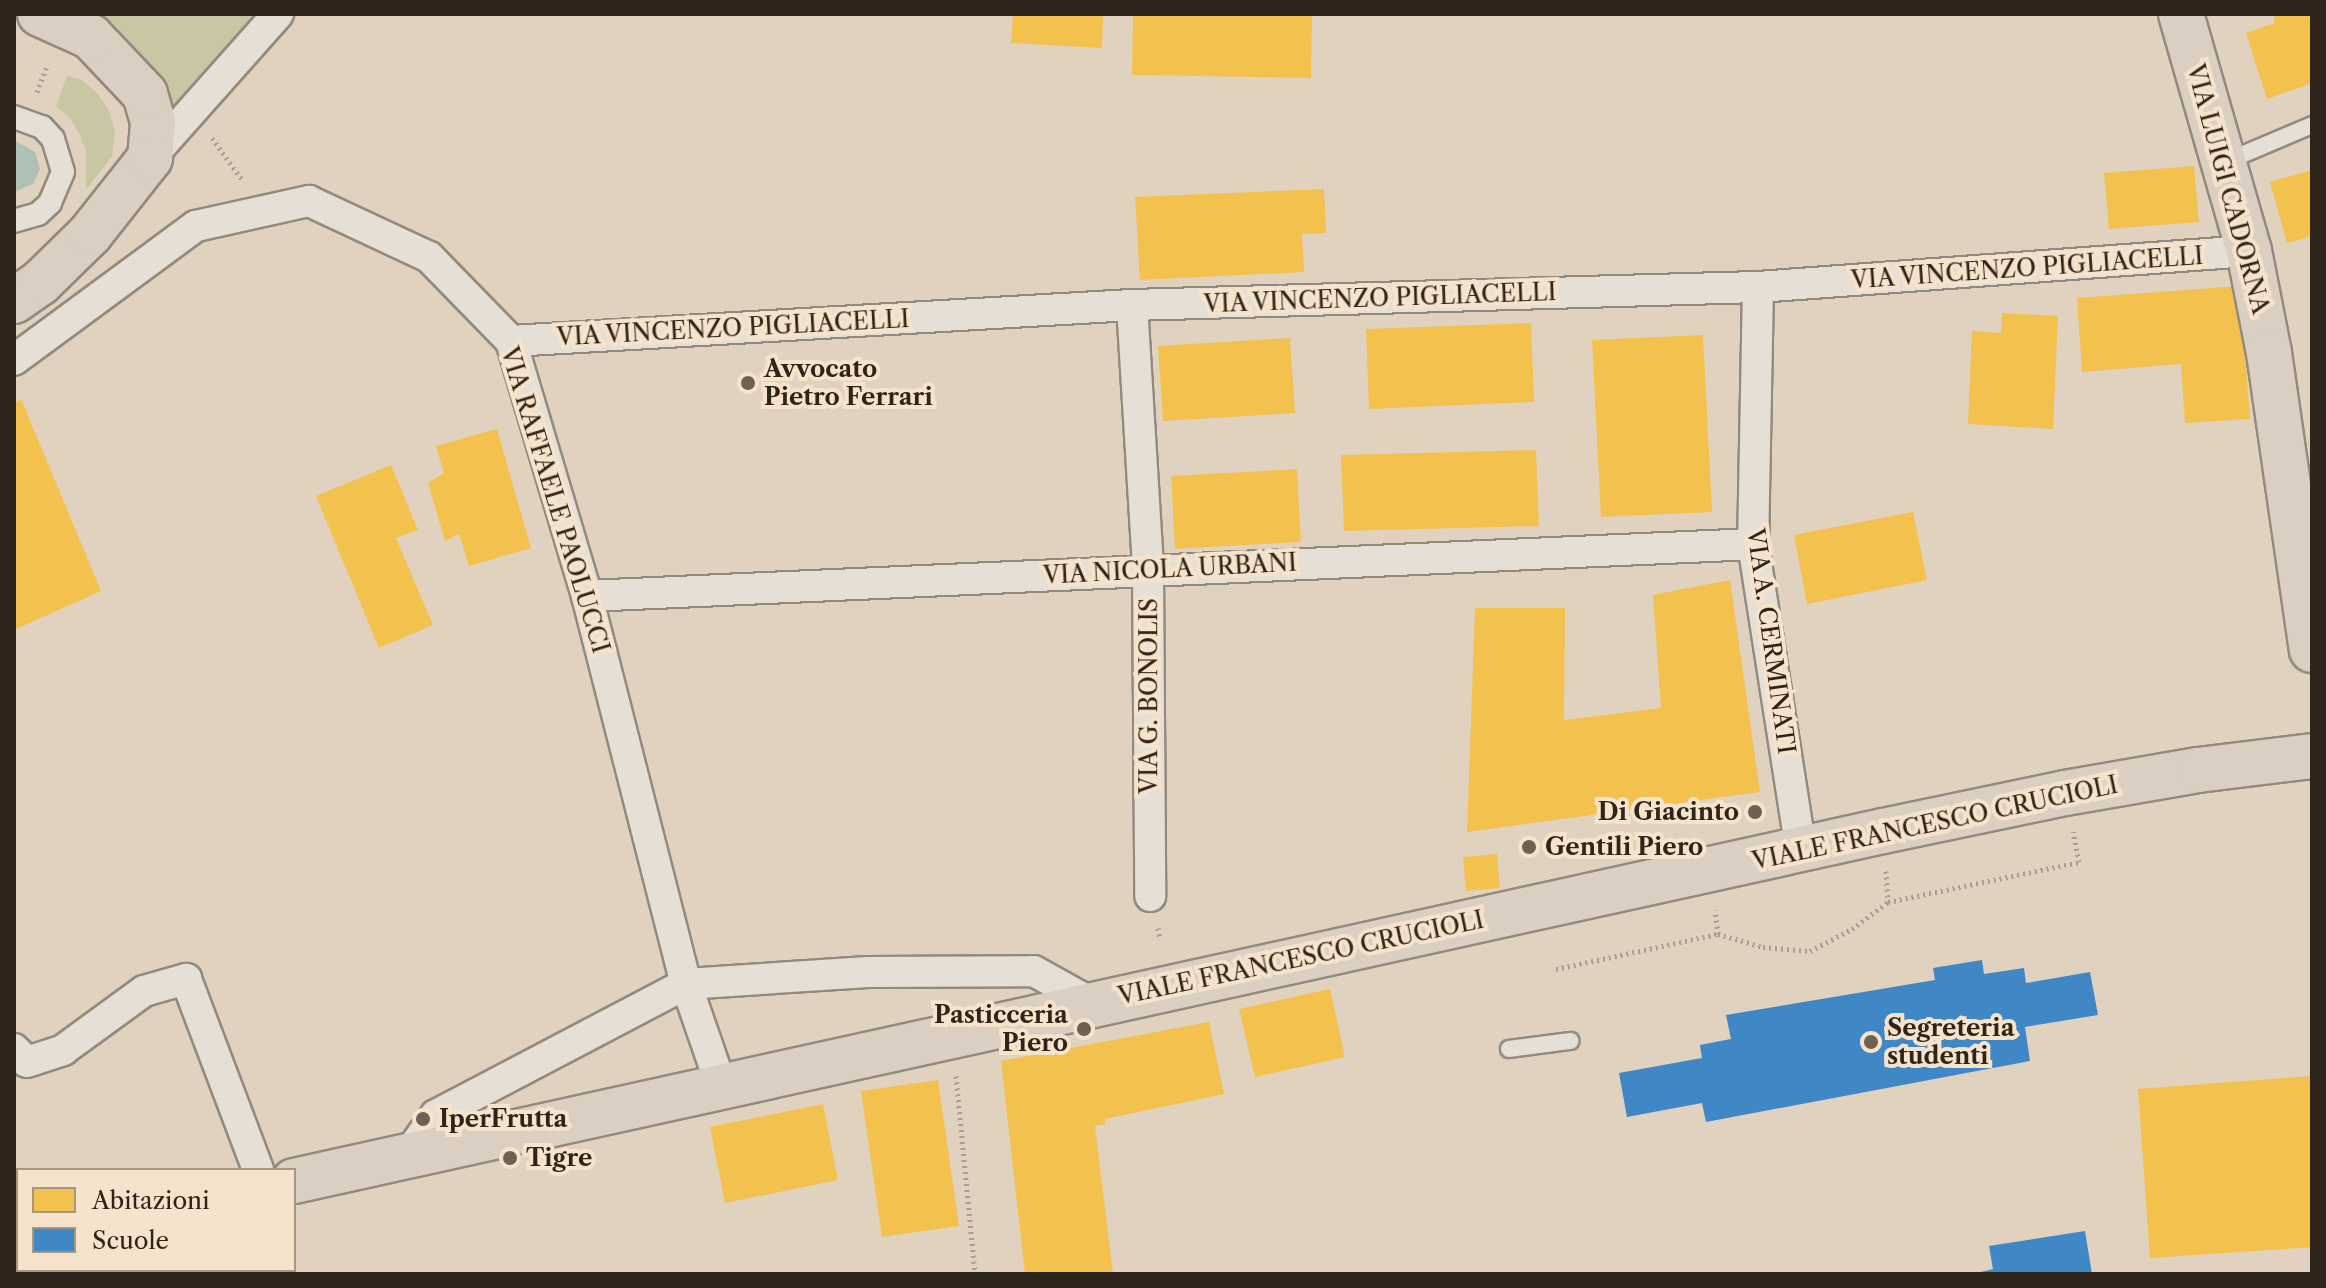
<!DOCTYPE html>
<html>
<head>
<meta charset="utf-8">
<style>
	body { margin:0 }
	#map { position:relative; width:2326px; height:1288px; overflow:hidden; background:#e0d2be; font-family:"Libre Caslon Text",serif }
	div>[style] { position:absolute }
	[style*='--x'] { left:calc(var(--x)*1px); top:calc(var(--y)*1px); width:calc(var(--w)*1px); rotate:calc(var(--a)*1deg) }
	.green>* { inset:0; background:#c9c7a3 }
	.water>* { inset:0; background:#afc0b4 }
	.homes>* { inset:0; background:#f2c14e }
	.schools>* { inset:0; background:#3f88c5 }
	.path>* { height:5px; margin-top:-2.5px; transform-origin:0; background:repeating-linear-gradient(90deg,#a59f96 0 2px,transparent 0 6px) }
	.roads { filter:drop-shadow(2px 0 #938a7e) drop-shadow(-2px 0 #938a7e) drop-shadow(0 2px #938a7e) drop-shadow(0 -2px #938a7e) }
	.service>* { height:16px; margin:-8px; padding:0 8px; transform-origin:8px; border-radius:8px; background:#e6dfd5 }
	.pedestrian>* { height:22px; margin:-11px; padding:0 11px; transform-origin:11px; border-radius:11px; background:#e6dfd5 }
	.minor>* { height:30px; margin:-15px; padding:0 15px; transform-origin:15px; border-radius:15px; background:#e6dfd5 }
	.primary>* { height:44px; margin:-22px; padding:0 22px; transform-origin:22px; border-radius:22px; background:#dacfc1 }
	.dots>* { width:22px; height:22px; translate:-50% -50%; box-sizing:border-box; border:4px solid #f5e4cb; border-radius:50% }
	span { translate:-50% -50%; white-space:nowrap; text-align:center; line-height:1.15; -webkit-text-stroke:8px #f5e4cb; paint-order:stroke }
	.street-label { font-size:24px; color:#2f2419 }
	.poi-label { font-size:24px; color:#2f2419; font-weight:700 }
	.left { translate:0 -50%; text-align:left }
	.right { translate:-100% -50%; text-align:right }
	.frame { position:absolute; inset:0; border:16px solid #2f2419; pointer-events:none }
	.legend { position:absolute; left:16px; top:1168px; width:280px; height:104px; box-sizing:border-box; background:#f5e4cb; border:2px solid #a69784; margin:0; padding:10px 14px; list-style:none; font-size:24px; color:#2f2419 }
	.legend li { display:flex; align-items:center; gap:16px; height:40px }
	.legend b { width:40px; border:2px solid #a69784 }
</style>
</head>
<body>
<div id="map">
	<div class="green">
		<div style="clip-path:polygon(40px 14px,278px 14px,150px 158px,153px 122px)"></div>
		<div style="clip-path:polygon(67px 76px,82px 80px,97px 93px,108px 109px,115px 131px,112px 156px,86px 190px,86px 151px,80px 135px,69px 117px,56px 107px)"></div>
	</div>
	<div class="water">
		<div style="clip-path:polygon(14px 140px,35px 152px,40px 169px,33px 184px,14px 192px)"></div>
	</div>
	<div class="homes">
		<div style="clip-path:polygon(1013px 14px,1103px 14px,1102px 48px,1011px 43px)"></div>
		<div style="clip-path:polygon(1133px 14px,1312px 14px,1311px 78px,1132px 75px)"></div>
		<div style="clip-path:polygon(2278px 14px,2308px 14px,2312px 27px,2312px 83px,2267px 99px,2246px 33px,2275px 23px,2273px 15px)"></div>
		<div style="clip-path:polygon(2194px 166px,2199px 222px,2109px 229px,2104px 173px)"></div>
		<div style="clip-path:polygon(2312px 170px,2312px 236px,2287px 243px,2270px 182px)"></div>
		<div style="clip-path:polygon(1324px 189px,1326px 233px,1302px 234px,1304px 272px,1140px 280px,1135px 197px)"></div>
		<div style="clip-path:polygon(2240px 286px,2250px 419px,2185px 423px,2181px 364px,2082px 372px,2077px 298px)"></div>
		<div style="clip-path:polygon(2002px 313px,2058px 316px,2053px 429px,1968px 424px,1972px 331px,2001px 333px)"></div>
		<div style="clip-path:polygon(1531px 323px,1534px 402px,1369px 409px,1366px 329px)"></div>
		<div style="clip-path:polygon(1703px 335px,1712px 512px,1601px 517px,1592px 340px)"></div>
		<div style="clip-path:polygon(1290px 338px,1295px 413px,1163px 421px,1158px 346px)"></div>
		<div style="clip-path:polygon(21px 399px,101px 591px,14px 630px,14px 404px)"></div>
		<div style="clip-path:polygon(497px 429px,531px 548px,469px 566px,459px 534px,445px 541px,428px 483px,444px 473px,436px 446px)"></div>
		<div style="clip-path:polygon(1536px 450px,1539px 526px,1344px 531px,1341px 455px)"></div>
		<div style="clip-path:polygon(391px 465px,418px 530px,396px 538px,433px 625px,379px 648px,316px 496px)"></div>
		<div style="clip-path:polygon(1297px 469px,1301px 542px,1175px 549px,1171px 476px)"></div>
		<div style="clip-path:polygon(1913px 512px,1927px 580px,1807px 604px,1794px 535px)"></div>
		<div style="clip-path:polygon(1730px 580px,1760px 792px,1467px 832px,1475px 608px,1565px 608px,1564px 720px,1661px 708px,1653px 595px)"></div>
		<div style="clip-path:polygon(1497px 854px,1500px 888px,1466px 891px,1463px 857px)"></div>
		<div style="clip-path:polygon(1330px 989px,1345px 1057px,1255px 1077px,1239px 1009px)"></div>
		<div style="clip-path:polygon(1209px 1022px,1224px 1094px,1105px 1119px,1106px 1124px,1095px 1126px,1113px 1274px,1025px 1274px,1001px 1061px)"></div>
		<div style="clip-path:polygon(2312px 1076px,2312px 1247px,2150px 1258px,2138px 1089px)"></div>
		<div style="clip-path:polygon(938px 1080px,959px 1226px,882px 1237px,861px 1091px)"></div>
		<div style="clip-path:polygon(823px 1104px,838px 1180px,725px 1203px,710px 1127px)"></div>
	</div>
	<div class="schools">
		<div style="clip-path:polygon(1982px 960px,1984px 974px,2024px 968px,2026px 983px,2090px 972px,2098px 1015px,2025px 1027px,2030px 1061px,1706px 1122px,1702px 1103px,1627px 1117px,1619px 1073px,1702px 1058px,1700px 1045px,1731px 1039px,1726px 1015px,1935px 980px,1933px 968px)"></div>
		<div style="clip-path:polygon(2085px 1231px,2092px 1274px,1972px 1274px,1993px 1269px,1989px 1246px)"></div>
	</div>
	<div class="path">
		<div style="--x:37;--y:92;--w:30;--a:-69"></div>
		<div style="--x:212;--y:138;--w:53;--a:54.2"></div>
		<div style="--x:1886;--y:871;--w:31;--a:86"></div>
		<div style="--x:1158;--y:928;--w:12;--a:81"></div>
		<div style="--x:1718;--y:934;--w:47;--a:16.1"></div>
		<div style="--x:1763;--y:947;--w:47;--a:4.9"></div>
		<div style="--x:1810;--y:951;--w:47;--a:-27.6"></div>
		<div style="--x:1852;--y:929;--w:45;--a:-36.9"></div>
		<div style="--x:1888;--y:902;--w:195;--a:-11.8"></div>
		<div style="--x:2079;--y:862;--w:31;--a:-101"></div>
		<div style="--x:1556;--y:969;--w:166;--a:-12.2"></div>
		<div style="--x:1718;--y:934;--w:24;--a:-97"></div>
		<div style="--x:956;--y:1076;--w:199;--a:84.5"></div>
	</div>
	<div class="roads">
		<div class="service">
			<div style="--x:2225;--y:162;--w:95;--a:-23"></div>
			<div style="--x:1509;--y:1049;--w:62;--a:-7.5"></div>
		</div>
		<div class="pedestrian">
			<div style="--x:14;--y:117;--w:30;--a:20"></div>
			<div style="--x:42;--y:127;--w:16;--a:47"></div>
			<div style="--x:53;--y:139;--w:34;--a:73"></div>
			<div style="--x:63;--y:172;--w:34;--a:113"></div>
			<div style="--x:50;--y:203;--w:16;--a:137"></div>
			<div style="--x:38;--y:214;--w:25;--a:164"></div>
		</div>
		<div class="minor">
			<div style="--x:150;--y:158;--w:193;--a:-48.4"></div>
			<div style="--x:1758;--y:287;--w:257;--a:91.1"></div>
			<div style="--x:1753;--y:544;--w:309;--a:81.1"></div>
			<div style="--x:1132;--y:305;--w:264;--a:86.5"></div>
			<div style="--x:1148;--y:569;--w:327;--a:89.6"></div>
			<div style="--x:511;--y:341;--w:622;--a:-3.32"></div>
			<div style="--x:1132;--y:305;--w:626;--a:-1.65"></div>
			<div style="--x:1758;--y:287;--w:492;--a:-4.2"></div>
			<div style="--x:14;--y:360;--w:226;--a:-36.4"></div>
			<div style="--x:196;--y:226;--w:116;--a:-12.5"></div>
			<div style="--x:309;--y:201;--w:132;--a:25"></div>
			<div style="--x:429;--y:257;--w:117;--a:45.7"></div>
			<div style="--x:511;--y:341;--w:266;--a:73.4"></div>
			<div style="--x:587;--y:596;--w:400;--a:75.7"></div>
			<div style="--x:686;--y:984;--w:110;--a:70.9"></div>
			<div style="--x:587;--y:596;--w:1167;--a:-2.55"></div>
			<div style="--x:14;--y:1049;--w:18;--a:45"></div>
			<div style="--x:27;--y:1062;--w:38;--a:-18"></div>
			<div style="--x:63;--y:1050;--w:100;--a:-36.1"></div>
			<div style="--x:144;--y:991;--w:44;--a:-15.9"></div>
			<div style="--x:186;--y:979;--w:204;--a:69.3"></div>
			<div style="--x:407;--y:1156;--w:50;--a:-54.7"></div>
			<div style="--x:436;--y:1115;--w:282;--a:-27.7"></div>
			<div style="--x:686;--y:984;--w:182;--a:-3.8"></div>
			<div style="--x:868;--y:972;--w:166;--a:-0.3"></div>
			<div style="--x:1034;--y:971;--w:68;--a:29.2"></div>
		</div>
		<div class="primary">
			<div style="--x:2181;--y:14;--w:247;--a:74"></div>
			<div style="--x:2249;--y:251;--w:104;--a:78.9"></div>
			<div style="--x:2269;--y:353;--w:300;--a:81.8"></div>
			<div style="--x:14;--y:301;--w:32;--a:-35"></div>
			<div style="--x:40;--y:283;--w:70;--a:-44.4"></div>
			<div style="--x:90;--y:234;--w:97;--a:-51.7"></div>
			<div style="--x:150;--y:158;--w:36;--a:-85"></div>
			<div style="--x:153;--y:122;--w:29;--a:-106"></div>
			<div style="--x:145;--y:94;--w:79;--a:-133.5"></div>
			<div style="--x:91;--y:37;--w:56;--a:-155.7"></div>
			<div style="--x:294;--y:1181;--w:1627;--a:-12.42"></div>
			<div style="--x:1883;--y:831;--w:186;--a:-11.8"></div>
			<div style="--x:2065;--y:793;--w:135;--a:-9.8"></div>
			<div style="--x:2198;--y:770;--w:115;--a:-7"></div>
			<div style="--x:14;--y:1252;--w:4;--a:-14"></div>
		</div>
	</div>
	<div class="dots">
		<div style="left:748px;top:383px;background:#6d6153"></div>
		<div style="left:1755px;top:812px;background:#6d6153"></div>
		<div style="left:1529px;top:847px;background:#6d6153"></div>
		<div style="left:1084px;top:1029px;background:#6d6153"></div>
		<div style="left:1871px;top:1042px;background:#6d6153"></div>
		<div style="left:423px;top:1119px;background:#6d6153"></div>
		<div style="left:510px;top:1158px;background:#6d6153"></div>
	</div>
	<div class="street-label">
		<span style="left:2228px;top:189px;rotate:75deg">VIA LUIGI CADORNA</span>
		<span style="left:2027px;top:268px;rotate:-4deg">VIA VINCENZO PIGLIACELLI</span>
		<span style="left:1380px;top:298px;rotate:-2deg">VIA VINCENZO PIGLIACELLI</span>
		<span style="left:733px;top:328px;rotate:-3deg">VIA VINCENZO PIGLIACELLI</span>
		<span style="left:555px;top:500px;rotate:73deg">VIA RAFFAELE PAOLUCCI</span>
		<span style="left:1170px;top:569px;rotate:-3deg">VIA NICOLA URBANI</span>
		<span style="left:1771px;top:641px;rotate:82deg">VIA A. CERMINATI</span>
		<span style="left:1149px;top:696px;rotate:-90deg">VIA G. BONOLIS</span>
		<span style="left:1935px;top:823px;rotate:-12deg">VIALE FRANCESCO CRUCIOLI</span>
		<span style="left:1301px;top:958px;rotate:-12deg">VIALE FRANCESCO CRUCIOLI</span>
	</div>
	<div class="poi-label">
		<span class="left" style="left:764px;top:383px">Avvocato<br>Pietro Ferrari</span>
		<span class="right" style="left:1739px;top:812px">Di Giacinto</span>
		<span class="left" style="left:1545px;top:847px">Gentili Piero</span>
		<span class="right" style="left:1068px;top:1029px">Pasticceria<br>Piero</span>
		<span class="left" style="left:1887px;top:1042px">Segreteria<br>studenti</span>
		<span class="left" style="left:439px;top:1119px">IperFrutta</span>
		<span class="left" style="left:526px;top:1158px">Tigre</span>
	</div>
	<div class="frame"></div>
	<ul class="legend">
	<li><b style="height:22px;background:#f2c14e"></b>Abitazioni</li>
	<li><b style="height:22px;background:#3f88c5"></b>Scuole</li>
	</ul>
</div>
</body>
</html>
